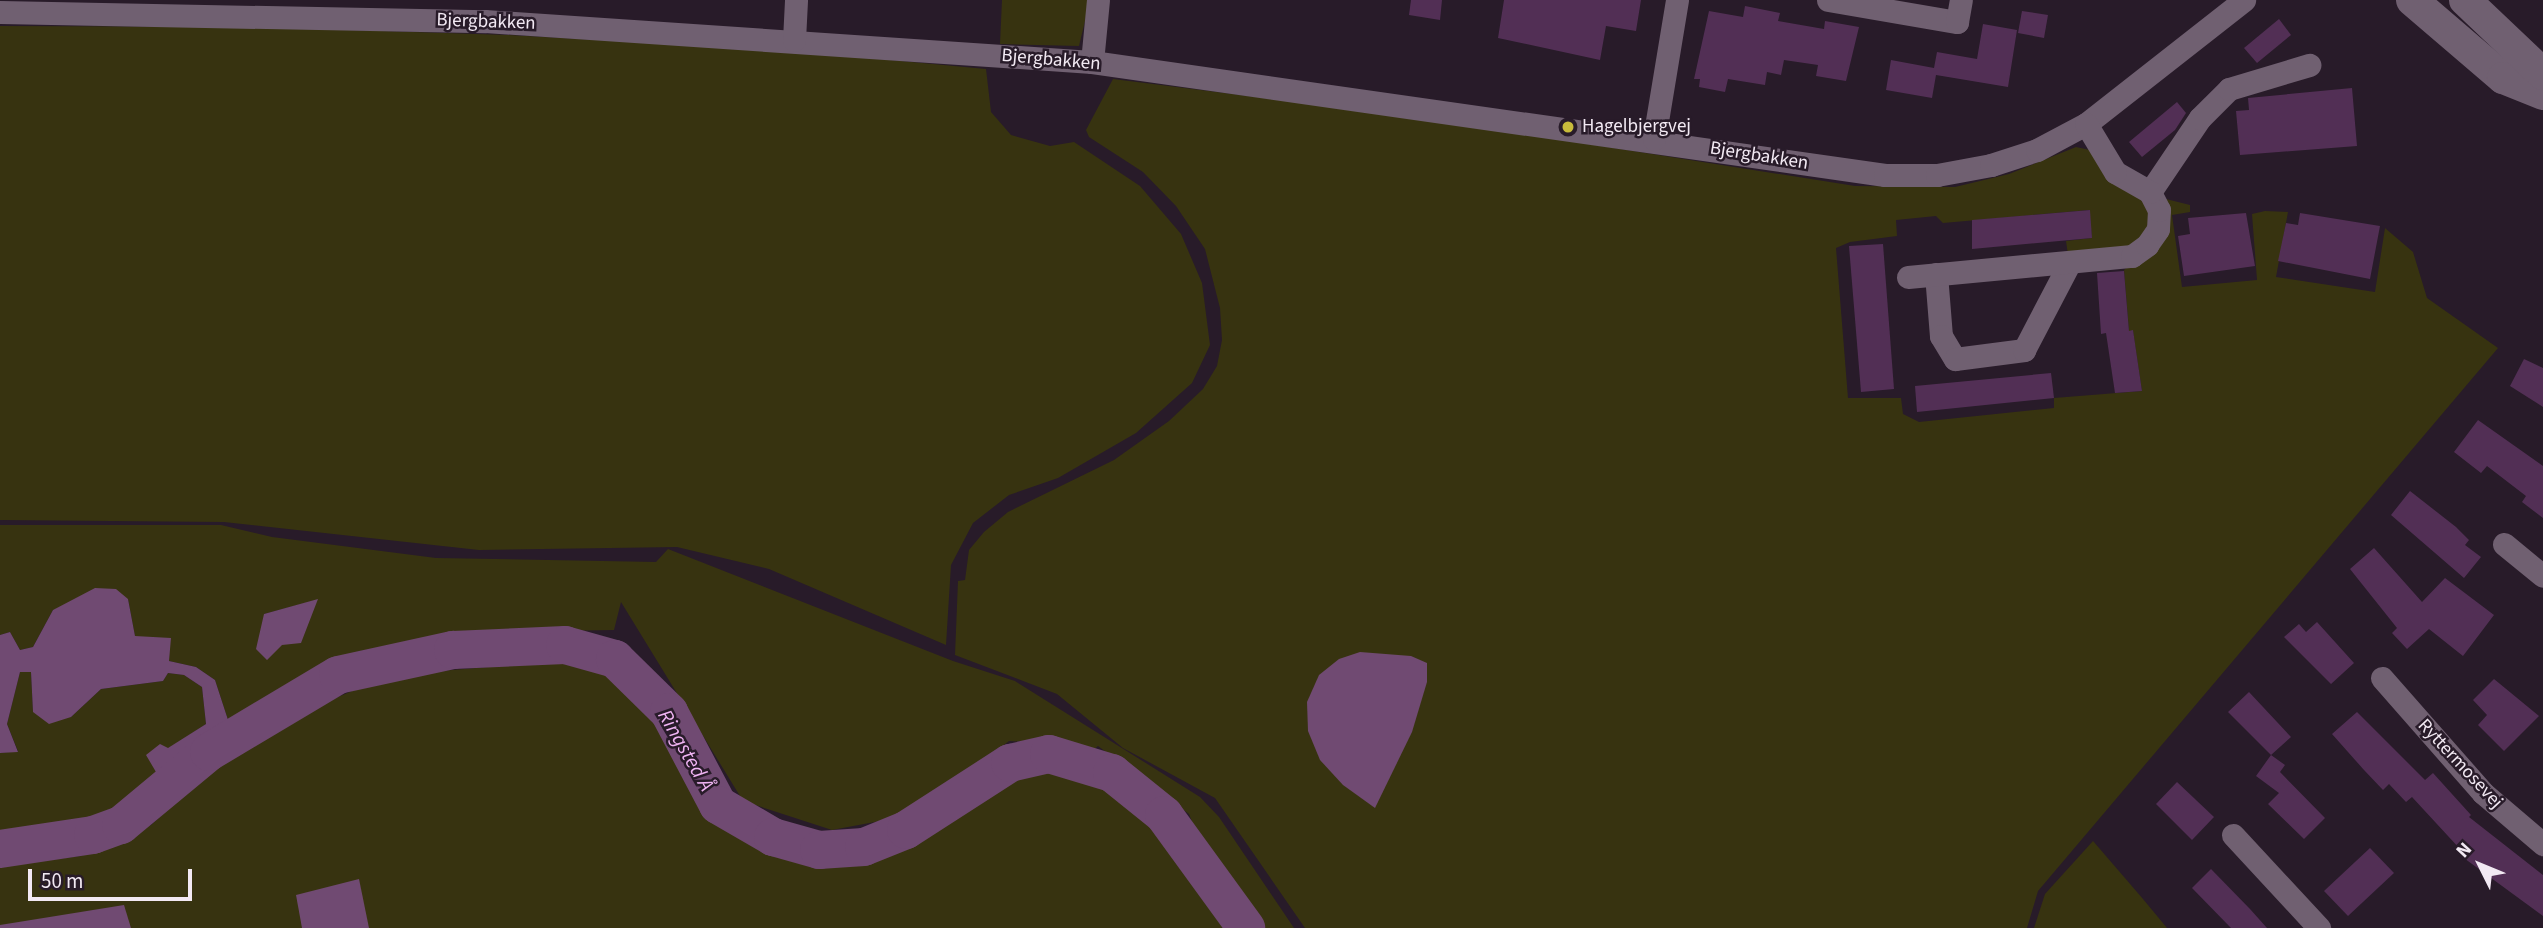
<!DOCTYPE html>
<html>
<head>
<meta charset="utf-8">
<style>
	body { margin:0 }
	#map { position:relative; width:2543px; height:928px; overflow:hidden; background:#281b29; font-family:"Source Sans 3",sans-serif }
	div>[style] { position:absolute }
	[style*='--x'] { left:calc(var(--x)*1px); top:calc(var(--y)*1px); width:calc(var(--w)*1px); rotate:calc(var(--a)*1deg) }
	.green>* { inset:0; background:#373310 }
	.water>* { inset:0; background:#704a72 }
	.river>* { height:38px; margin:-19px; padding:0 19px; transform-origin:19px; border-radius:19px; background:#704a72 }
	.building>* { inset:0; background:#522f55 }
	.street>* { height:23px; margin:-11.5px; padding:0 11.5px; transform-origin:11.5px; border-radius:11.5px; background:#706071 }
	.secondary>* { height:32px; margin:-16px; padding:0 16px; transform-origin:16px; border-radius:16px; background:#706071 }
	.dots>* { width:19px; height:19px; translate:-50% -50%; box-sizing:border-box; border:4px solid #281b29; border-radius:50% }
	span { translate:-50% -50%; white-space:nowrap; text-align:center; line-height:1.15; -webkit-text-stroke:5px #281b29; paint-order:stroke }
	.street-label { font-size:19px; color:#f2e9f3 }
	.poi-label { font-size:19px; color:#f2e9f3 }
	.left { translate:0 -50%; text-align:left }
	.water-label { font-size:21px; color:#f0b4f3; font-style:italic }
	.north { position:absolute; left:2445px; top:830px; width:70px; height:70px; -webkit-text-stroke:5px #281b29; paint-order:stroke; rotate:313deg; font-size:19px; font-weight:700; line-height:28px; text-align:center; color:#f2e9f3 }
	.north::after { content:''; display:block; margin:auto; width:24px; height:32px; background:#f2e9f3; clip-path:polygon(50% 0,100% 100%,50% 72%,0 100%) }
	.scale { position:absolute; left:28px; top:869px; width:164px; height:32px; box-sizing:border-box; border:4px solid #f2e9f3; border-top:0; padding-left:9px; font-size:21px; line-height:24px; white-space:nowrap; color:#f2e9f3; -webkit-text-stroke:5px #281b29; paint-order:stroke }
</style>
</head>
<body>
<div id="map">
	<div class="green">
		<div style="clip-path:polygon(1002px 0,1090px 0,1079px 46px,1000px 44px)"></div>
		<div style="clip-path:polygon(0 26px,253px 27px,508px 35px,794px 51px,986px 69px,991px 112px,1011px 135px,1050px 146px,1074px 142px,1140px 186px,1181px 234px,1202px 283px,1210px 345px,1192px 383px,1136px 433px,1058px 478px,1009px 495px,973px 523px,951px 565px,946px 645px,769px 569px,677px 547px,479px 550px,224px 522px,0 520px)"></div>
		<div style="clip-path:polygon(1113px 79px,1424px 118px,1855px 186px,1955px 187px,2009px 174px,2076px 147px,2090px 150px,2106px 174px,2142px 196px,2148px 206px,2151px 223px,2142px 240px,2126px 250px,2068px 255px,2066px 241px,2092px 238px,2089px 210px,1943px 223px,1936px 216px,1896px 220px,1897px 236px,1850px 242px,1836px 248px,1848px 398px,1901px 398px,1903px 414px,1919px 422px,2054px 408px,2054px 398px,2142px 391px,2133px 331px,2129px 331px,2124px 270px,2161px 241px,2166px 212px,2162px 198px,2190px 205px,2190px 212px,2172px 215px,2182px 287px,2257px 280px,2252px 214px,2265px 211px,2288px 212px,2276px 277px,2375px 292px,2385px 228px,2413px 252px,2427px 298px,2498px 348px,2038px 891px,2027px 928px,1305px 928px,1215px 798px,1123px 748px,1057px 694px,955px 655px,958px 581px,965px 580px,969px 550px,984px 532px,1008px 512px,1114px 460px,1169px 421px,1203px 389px,1217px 366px,1222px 340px,1220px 308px,1205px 249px,1176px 206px,1143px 172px,1089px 137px,1086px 130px)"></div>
		<div style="clip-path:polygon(evenodd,0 525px,221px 525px,272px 537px,436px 558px,656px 562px,668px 549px,953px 661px,1015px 681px,1200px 797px,1219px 817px,1294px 928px,1262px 928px,1198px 837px,1189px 814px,1098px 746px,1088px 754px,1057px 743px,1009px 741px,912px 815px,832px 830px,743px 801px,621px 602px,614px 630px,488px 632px,408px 641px,326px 666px,285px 685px,229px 723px,215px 680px,196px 667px,169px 661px,135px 636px,128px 599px,53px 610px,33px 647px,20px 650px,10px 632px,0 635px,0 525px,317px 600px,303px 629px,282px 645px,264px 614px,317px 600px)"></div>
		<div style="clip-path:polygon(549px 662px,593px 668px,623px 679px,666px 733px,709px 808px,743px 831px,806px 860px,865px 860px,938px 830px,1011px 776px,1045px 762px,1087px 772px,1135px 800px,1235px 928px,0 928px,0 866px,81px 856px,151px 825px,217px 766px,293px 716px,364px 686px,440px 671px)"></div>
		<div style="clip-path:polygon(20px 672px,31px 672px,33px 712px,71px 717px,101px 689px,163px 681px,168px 673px,184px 675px,202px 687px,206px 724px,168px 749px,152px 790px,123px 812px,0 839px,0 753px,18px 751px,7px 724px)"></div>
		<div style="clip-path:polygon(2093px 841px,2143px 899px,2167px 928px,2034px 928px,2045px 894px)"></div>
	</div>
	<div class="water">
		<div style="clip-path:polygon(95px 588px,116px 589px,128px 599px,135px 636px,171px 638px,169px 661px,196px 667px,215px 680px,229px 723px,152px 790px,156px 772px,146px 755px,160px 744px,168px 748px,206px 724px,202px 687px,184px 675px,168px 673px,163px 681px,101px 689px,71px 717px,49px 724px,33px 712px,31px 672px,20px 672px,7px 724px,18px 752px,0 753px,0 635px,10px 632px,20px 650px,33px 647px,53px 610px)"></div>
		<div style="clip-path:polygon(318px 599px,301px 643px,282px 645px,267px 660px,256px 649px,264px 614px)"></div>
		<div style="clip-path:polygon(1360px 652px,1411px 656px,1427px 663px,1427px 682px,1412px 732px,1375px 808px,1343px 785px,1320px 760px,1308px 731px,1307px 702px,1319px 675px,1339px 659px)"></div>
		<div style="clip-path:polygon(359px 879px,369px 928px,302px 928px,296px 895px)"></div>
		<div style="clip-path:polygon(124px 905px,131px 928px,0 928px,0 925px)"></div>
	</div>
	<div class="river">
		<div style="--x:0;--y:849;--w:94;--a:-8.6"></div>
		<div style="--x:93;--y:835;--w:30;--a:-20"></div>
		<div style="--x:121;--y:825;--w:114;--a:-39.7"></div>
		<div style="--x:209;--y:752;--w:150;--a:-30.8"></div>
		<div style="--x:338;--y:675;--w:118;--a:-12.3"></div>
		<div style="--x:453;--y:650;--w:112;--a:-2.6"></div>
		<div style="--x:565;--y:645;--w:52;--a:15.6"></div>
		<div style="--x:615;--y:659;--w:76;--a:44.5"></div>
		<div style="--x:669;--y:712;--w:105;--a:62.2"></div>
		<div style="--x:718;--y:805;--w:64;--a:30.2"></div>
		<div style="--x:773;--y:837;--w:48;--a:15.8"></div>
		<div style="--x:819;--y:850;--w:45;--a:-3.8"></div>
		<div style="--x:864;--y:847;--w:45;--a:-22"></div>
		<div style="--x:906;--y:830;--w:124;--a:-32.8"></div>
		<div style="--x:1010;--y:763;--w:40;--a:-13"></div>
		<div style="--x:1049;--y:754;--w:66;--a:16.8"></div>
		<div style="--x:1112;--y:773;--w:67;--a:38.9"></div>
		<div style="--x:1164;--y:815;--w:140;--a:54"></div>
	</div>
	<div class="building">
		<div style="clip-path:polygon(1411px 0,1442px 0,1440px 20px,1409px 15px)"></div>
		<div style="clip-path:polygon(1504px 0,1641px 0,1636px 31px,1606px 26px,1600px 60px,1498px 38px)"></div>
		<div style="clip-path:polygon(1745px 6px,1780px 13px,1778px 21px,1824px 29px,1825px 21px,1859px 27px,1846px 81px,1816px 76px,1818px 65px,1784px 60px,1781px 75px,1767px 72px,1765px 85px,1728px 79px,1725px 92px,1699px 87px,1700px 79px,1694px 79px,1709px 11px,1743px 17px)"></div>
		<div style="clip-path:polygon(2022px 11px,2048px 15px,2044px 38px,2018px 33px)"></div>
		<div style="clip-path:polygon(2279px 19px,2291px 35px,2257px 63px,2244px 48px)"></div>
		<div style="clip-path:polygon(1983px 24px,2017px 30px,2008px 87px,1936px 75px,1932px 98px,1886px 90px,1891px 60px,1934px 68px,1937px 52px,1977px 59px)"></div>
		<div style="clip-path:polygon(2352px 88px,2357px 146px,2240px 155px,2236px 111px,2249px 110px,2248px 98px)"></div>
		<div style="clip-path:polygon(2177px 102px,2186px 113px,2175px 130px,2142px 157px,2129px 142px)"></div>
		<div style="clip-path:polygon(2090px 210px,2092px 238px,1972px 249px,1972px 220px)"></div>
		<div style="clip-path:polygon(2246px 213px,2255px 266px,2184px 276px,2178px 236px,2190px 234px,2188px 218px)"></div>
		<div style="clip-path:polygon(2300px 213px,2380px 226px,2370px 279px,2278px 261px,2286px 223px,2298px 225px)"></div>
		<div style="clip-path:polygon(1883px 244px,1894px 389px,1861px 392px,1849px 246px)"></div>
		<div style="clip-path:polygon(2124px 271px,2129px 331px,2133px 330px,2142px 391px,2115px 393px,2106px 333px,2101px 334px,2097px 273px)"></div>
		<div style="clip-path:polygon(2524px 359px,2543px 368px,2543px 407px,2510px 386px)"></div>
		<div style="clip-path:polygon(2051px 373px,2054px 398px,1917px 412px,1915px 386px)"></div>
		<div style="clip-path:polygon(2478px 420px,2543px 466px,2543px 518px,2522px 502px,2526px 496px,2487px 466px,2481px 473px,2454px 452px)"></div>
		<div style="clip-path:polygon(2410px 491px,2456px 527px,2469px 540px,2465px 545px,2481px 557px,2464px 578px,2391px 515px)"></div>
		<div style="clip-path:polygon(2374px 548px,2422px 602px,2445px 578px,2494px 615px,2463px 656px,2429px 629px,2407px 649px,2392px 633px,2397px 628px,2350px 569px)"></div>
		<div style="clip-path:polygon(2317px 622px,2354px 663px,2331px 684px,2284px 637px,2299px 624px,2306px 632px)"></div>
		<div style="clip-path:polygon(2494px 679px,2539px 716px,2504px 751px,2478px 725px,2487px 715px,2473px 700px)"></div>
		<div style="clip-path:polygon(2249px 692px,2291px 737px,2271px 755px,2285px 765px,2280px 772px,2325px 818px,2304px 839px,2268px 804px,2279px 793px,2256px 776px,2271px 755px,2228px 712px)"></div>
		<div style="clip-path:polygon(2357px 712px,2425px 780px,2433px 773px,2471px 815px,2469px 817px,2543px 875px,2543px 916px,2457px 853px,2460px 849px,2412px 797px,2406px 802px,2389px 784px,2383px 790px,2364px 770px,2332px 734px)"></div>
		<div style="clip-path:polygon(2177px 782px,2214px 817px,2192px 840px,2156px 804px)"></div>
		<div style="clip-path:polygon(2370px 848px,2394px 873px,2348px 916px,2324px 891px)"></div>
		<div style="clip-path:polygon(2211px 869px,2250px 909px,2267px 928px,2231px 928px,2192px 888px)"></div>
	</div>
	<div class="street">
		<div style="--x:1828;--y:0;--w:131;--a:9.7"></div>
		<div style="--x:1957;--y:22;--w:22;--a:-80"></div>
		<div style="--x:0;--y:12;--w:485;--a:1.1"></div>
		<div style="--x:485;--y:21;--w:608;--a:3.86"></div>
		<div style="--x:1092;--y:62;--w:801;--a:8.11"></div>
		<div style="--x:1885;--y:175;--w:52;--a:0"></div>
		<div style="--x:1937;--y:175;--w:55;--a:-10.5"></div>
		<div style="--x:1991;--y:165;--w:48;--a:-18.1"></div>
		<div style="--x:2037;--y:150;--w:55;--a:-28"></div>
		<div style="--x:2086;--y:124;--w:201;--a:-38.1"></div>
		<div style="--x:794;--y:40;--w:40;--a:-87.1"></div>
		<div style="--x:1092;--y:62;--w:62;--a:-84.5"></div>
		<div style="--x:1654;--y:139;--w:141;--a:-80.6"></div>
		<div style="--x:2150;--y:192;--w:89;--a:-56"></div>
		<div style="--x:2200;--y:118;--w:41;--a:-45"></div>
		<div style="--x:2229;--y:89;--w:84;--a:-16.7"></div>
		<div style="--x:1936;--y:274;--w:62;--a:85.4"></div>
		<div style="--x:1941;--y:336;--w:27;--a:59"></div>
		<div style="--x:1955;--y:359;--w:70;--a:-7.4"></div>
		<div style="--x:2024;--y:350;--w:99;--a:-62.4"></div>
		<div style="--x:1908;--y:277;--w:225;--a:-5.4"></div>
		<div style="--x:2132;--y:256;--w:19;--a:-36"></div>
		<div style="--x:2147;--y:245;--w:19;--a:-55"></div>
		<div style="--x:2158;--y:229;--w:19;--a:-87"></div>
		<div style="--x:2159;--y:210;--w:20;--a:-117"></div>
		<div style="--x:2150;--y:192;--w:40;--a:-150.3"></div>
		<div style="--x:2115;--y:172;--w:56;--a:-121.1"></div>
		<div style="--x:2504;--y:544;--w:50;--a:39.4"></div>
		<div style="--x:2382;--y:678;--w:153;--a:48.7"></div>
		<div style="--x:2483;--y:793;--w:79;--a:40.4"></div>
		<div style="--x:2233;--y:835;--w:127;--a:47.2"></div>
	</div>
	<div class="secondary">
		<div style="--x:2412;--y:0;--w:120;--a:40.6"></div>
		<div style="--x:2503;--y:78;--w:43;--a:21.8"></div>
		<div style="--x:2465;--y:0;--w:108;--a:43.5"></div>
	</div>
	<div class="dots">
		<div style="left:1568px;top:127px;background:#c8bb3b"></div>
	</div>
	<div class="street-label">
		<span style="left:486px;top:22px;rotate:2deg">Bjergbakken</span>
		<span style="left:1051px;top:60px;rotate:5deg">Bjergbakken</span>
		<span style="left:1759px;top:156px;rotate:9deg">Bjergbakken</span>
		<span style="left:2460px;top:764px;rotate:47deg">Ryttermosevej</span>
	</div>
	<div class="poi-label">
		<span class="left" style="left:1582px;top:127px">Hagelbjergvej</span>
	</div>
	<div class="water-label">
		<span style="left:686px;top:750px;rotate:60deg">Ringsted Å</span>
	</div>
	<div class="north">N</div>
	<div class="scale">50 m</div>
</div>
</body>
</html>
